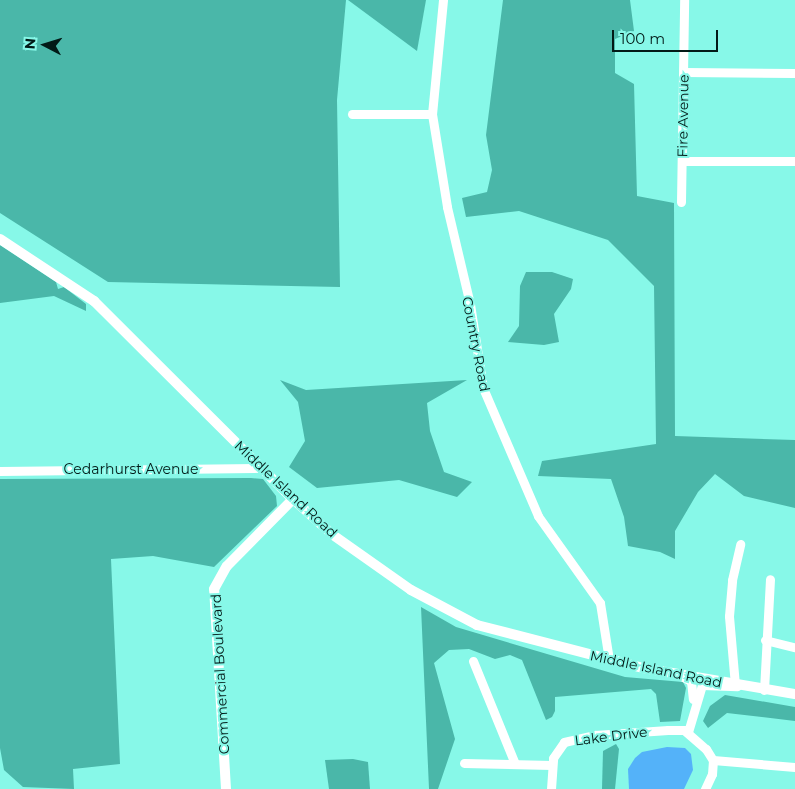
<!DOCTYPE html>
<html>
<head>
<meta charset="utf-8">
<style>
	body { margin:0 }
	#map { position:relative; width:795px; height:789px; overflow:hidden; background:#87f8e8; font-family:Montserrat,sans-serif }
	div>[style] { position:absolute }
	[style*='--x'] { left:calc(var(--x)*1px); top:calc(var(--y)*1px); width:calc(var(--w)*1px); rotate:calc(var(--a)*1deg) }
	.forest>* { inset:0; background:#4ab7a9 }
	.water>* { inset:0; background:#54b2f9 }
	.minor>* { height:9px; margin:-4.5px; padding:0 4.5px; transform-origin:4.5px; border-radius:4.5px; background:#fff }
	.tertiary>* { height:10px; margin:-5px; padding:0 5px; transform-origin:5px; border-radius:5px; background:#fff }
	span { translate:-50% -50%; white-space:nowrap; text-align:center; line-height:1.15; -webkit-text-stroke:4px #87f8e8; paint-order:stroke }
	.street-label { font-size:14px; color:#021a17 }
	.north { position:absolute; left:20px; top:20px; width:50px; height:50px; -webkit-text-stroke:4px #87f8e8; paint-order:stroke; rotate:275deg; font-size:14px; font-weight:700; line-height:20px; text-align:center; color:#021a17 }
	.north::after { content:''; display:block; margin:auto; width:18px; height:22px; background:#021a17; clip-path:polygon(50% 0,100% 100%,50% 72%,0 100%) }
	.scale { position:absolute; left:612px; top:30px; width:106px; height:22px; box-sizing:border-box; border:2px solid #021a17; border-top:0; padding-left:6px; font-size:15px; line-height:18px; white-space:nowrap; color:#021a17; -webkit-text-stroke:4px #87f8e8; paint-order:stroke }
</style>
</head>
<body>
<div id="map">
	<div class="forest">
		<div style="clip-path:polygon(0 0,346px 0,337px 100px,340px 287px,108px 282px,0 213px)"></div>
		<div style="clip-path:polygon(348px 0,426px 0,417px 51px)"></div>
		<div style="clip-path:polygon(503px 0,630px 0,634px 31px,615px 39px,615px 73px,634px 84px,637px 196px,674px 203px,675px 436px,795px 440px,795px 508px,744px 496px,715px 474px,698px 492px,675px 531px,675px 559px,660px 552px,628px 546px,624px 517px,611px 479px,538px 476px,542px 461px,656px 444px,654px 286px,608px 240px,519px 211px,466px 217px,462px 198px,487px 192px,492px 170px,486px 135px)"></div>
		<div style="clip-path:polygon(0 245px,56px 282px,58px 289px,64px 287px,86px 304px,86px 311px,54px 296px,0 303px)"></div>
		<div style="clip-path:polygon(526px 272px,552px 272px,573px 279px,571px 289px,554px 314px,559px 342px,544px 345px,508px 342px,519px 326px,520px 286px)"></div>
		<div style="clip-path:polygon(280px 380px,306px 390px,467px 380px,427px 403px,430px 431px,444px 472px,472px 482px,457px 497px,399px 480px,317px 488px,289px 467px,305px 441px,298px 402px)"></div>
		<div style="clip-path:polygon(251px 478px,263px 479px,276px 496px,277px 506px,214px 567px,153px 556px,111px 559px,120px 764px,73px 769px,74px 789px,23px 787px,4px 770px,0 748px,0 479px)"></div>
		<div style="clip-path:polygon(421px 607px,456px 627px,625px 677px,683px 682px,686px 688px,680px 721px,660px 722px,656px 694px,651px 689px,555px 697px,555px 711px,552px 717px,546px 720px,522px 660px,510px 655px,495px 659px,469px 649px,449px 650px,434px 663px,455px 739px,438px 789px,429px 789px)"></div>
		<div style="clip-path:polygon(725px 695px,795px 707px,795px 721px,727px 713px,708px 728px,703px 721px,710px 706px)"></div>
		<div style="clip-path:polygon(616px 744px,619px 749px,615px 789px,602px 789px,603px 751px)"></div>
		<div style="clip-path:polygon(353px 759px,368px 762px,370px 789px,329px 789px,325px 760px)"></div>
	</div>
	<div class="water">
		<div style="clip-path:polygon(667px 747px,685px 748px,691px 754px,693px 770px,684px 789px,629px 789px,628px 769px,635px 758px,642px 752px)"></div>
	</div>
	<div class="minor">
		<div style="--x:443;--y:0;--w:115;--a:95.5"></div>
		<div style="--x:432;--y:114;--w:94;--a:80.8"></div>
		<div style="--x:447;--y:207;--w:100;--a:76.7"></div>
		<div style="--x:470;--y:304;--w:85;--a:81.2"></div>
		<div style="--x:483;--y:388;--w:139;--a:66.7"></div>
		<div style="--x:538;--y:516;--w:107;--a:54.5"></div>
		<div style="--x:600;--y:603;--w:58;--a:81"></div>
		<div style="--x:684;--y:72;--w:111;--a:0.5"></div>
		<div style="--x:352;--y:114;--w:80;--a:0"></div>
		<div style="--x:683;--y:161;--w:112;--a:0"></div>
		<div style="--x:681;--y:202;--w:202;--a:-89.1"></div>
		<div style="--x:0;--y:471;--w:261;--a:-0.7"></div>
		<div style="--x:765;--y:640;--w:30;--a:14"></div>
		<div style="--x:473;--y:661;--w:111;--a:67.8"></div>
		<div style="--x:681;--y:676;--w:11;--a:27"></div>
		<div style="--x:691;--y:681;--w:18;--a:84"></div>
		<div style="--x:735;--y:685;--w:69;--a:-95"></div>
		<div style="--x:729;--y:616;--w:36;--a:-85"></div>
		<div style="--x:732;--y:580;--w:37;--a:-77"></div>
		<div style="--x:764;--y:690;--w:111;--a:-86.9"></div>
		<div style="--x:688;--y:732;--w:49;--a:-73.4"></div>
		<div style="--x:702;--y:685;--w:35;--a:2"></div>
		<div style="--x:713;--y:760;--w:82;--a:4.9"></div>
		<div style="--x:464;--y:763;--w:88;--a:1.3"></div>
		<div style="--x:551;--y:789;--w:31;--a:-86"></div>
		<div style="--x:553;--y:758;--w:19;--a:-55"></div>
		<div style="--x:564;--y:742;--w:32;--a:-13"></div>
		<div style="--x:595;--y:735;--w:73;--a:-3.9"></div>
		<div style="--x:668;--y:730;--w:16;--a:0"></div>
		<div style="--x:684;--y:730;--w:29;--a:41"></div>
		<div style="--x:706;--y:749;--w:13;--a:58"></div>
		<div style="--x:713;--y:760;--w:14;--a:94"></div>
		<div style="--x:712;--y:774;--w:17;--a:115"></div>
	</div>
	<div class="tertiary">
		<div style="--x:0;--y:239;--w:113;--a:33.4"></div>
		<div style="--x:94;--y:301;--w:281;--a:44.9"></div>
		<div style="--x:293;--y:499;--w:54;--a:42"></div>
		<div style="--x:333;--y:535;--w:95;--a:35.2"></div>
		<div style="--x:411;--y:590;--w:75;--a:27.9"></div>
		<div style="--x:477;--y:625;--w:171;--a:14.5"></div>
		<div style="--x:643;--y:668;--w:154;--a:9.7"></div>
		<div style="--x:226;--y:789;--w:200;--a:-93.4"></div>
		<div style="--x:214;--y:589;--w:26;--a:-61"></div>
		<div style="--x:227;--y:566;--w:94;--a:-45.4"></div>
	</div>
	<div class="street-label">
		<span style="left:683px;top:116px;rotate:-89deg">Fire Avenue</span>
		<span style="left:476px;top:344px;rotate:79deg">Country Road</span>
		<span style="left:131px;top:469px">Cedarhurst Avenue</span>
		<span style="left:286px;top:489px;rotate:43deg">Middle Island Road</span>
		<span style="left:656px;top:669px;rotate:12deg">Middle Island Road</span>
		<span style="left:220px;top:674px;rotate:-93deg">Commercial Boulevard</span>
		<span style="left:611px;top:736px;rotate:-7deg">Lake Drive</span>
	</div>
	<div class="north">N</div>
	<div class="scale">100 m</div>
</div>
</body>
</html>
